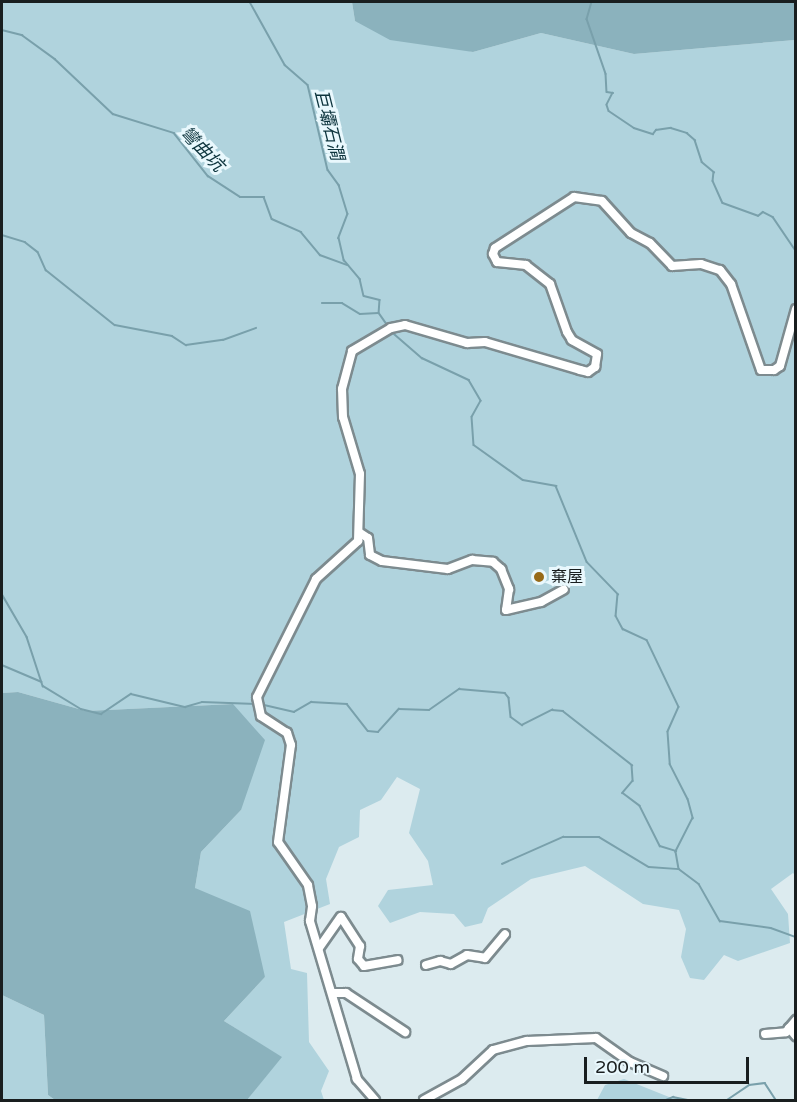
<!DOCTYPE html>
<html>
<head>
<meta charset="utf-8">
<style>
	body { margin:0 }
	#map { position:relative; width:797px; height:1102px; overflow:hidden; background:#dcebef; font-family:"Varela Round","Noto Sans TC",sans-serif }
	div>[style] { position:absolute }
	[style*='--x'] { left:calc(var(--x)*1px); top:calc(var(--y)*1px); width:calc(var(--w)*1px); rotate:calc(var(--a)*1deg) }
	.green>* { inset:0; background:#b0d3dd }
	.forest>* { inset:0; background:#8bb2bd }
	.stream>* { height:1.5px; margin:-0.75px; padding:0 0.75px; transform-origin:0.75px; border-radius:0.75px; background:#79a0ab }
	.roads { filter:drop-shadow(2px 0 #7d8b8f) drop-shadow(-2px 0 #7d8b8f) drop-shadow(0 2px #7d8b8f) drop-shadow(0 -2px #7d8b8f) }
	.minor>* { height:8px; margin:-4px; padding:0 4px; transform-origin:4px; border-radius:4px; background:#fff }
	.dots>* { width:16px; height:16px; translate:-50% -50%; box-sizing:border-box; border:3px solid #e9f8fd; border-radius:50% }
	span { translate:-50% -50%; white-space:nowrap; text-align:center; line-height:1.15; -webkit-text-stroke:6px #e9f8fd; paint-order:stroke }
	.poi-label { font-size:16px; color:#191e1f }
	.left { translate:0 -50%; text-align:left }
	.water-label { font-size:18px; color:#0c333c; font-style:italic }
	.frame { position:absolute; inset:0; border:3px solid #191e1f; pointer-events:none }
	.scale { position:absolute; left:584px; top:1057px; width:165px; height:27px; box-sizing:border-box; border:3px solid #191e1f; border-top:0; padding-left:8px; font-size:18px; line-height:21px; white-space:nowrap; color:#191e1f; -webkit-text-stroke:4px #e9f8fd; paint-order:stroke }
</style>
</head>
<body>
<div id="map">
	<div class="green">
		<div style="clip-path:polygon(2px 2px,352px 2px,355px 21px,473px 52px,541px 33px,634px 54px,795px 40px,796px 876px,793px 873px,771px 889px,788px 914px,790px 943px,738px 961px,724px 955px,704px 980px,690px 978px,681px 957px,686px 929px,679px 910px,643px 904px,585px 866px,531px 879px,488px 908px,482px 923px,465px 927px,454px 914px,420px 912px,390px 923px,378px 906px,388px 890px,433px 885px,428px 861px,409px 833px,420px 789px,397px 777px,381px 800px,360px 810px,359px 837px,339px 847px,326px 879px,330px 904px,284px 922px,291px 969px,307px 973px,309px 1042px,329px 1071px,321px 1091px,324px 1100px,247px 1100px,281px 1057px,224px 1021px,265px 977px,195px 888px,201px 852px,241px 810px,233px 704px,86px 711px,18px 692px,2px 693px)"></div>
		<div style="clip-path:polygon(2px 995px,44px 1015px,48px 1095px,55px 1100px,2px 1100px)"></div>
		<div style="clip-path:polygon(624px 1079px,669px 1097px,690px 1100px,597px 1100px,605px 1085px)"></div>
	</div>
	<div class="forest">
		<div style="clip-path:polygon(352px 2px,795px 2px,795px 40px,634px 54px,541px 33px,473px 52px,390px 40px,355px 21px)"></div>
		<div style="clip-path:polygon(18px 692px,86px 711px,233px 704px,265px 740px,241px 810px,201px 852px,195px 888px,250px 911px,265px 977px,224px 1021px,282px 1057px,247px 1100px,55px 1100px,48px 1095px,44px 1015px,2px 995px,2px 693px)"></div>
	</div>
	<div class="stream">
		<div style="--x:250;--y:2;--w:72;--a:60.9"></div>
		<div style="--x:285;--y:65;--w:30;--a:41"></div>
		<div style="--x:308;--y:85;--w:87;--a:76.8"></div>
		<div style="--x:328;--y:170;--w:19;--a:54"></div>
		<div style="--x:339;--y:185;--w:30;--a:73"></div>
		<div style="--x:348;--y:214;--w:26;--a:111"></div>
		<div style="--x:339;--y:238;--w:23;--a:77"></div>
		<div style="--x:344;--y:260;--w:25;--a:50"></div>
		<div style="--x:360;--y:279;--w:17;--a:77"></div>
		<div style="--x:364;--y:296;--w:16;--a:14"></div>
		<div style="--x:380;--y:300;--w:13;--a:94"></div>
		<div style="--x:379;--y:313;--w:16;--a:55"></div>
		<div style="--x:592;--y:2;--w:18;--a:106"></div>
		<div style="--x:587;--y:19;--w:58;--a:70.9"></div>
		<div style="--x:606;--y:74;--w:18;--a:87"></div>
		<div style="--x:607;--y:92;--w:6;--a:9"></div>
		<div style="--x:613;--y:93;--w:13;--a:117"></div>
		<div style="--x:607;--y:105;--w:6;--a:72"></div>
		<div style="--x:609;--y:111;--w:30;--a:34"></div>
		<div style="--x:634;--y:128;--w:20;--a:18"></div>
		<div style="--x:653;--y:134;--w:5;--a:-53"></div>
		<div style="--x:656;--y:130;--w:15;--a:-8"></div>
		<div style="--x:671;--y:128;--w:17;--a:17"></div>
		<div style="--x:687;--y:133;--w:11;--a:41"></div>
		<div style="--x:695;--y:140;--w:23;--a:72"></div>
		<div style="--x:702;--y:162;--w:16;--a:40"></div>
		<div style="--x:714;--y:172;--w:9;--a:96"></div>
		<div style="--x:713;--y:181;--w:24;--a:66"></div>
		<div style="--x:723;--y:203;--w:37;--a:20"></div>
		<div style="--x:758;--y:216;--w:6;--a:-39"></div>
		<div style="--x:763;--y:212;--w:11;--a:27"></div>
		<div style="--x:773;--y:217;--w:41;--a:55.9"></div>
		<div style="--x:2;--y:30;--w:21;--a:14"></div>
		<div style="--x:22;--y:35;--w:41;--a:36"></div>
		<div style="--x:55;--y:59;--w:80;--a:43.5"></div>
		<div style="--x:113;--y:114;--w:64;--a:17.3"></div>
		<div style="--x:174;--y:133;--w:55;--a:51.7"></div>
		<div style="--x:208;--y:176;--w:38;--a:33"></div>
		<div style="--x:240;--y:197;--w:24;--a:0"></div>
		<div style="--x:264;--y:197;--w:23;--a:70"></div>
		<div style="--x:272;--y:219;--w:32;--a:24"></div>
		<div style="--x:301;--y:232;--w:30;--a:50"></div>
		<div style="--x:320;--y:255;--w:29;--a:20"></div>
		<div style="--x:2;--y:235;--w:24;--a:17"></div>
		<div style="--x:25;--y:242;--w:16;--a:38"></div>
		<div style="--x:38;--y:252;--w:20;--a:66"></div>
		<div style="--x:46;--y:270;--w:88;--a:38.6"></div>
		<div style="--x:115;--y:325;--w:58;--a:10.9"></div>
		<div style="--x:172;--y:336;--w:17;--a:33"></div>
		<div style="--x:186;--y:345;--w:37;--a:-8"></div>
		<div style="--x:223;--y:340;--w:35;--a:-20"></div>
		<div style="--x:322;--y:303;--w:20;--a:0"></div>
		<div style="--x:342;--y:303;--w:21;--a:31"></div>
		<div style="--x:360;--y:314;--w:18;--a:-3"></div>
		<div style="--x:392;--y:332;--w:40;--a:41"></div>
		<div style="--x:422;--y:358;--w:52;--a:25.1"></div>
		<div style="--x:469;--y:380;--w:24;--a:60"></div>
		<div style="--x:481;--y:401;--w:18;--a:119"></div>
		<div style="--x:472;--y:417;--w:28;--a:86"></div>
		<div style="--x:474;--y:445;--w:60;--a:35.5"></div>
		<div style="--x:523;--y:480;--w:34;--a:10"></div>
		<div style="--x:556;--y:486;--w:82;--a:67.8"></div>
		<div style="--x:587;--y:562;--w:45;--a:45.9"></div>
		<div style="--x:618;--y:594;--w:22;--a:95"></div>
		<div style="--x:616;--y:616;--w:15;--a:62"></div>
		<div style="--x:623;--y:629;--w:26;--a:25"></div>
		<div style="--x:647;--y:640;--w:74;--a:64.5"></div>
		<div style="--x:679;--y:707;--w:27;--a:114"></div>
		<div style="--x:668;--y:732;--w:32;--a:86"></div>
		<div style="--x:670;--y:764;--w:39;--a:63"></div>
		<div style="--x:688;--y:799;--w:20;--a:75"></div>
		<div style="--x:693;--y:818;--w:38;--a:117"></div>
		<div style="--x:676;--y:852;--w:17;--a:80"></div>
		<div style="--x:2;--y:594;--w:50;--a:59.8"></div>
		<div style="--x:27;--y:637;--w:52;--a:71.9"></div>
		<div style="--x:43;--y:686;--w:44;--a:31.2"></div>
		<div style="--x:81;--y:709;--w:21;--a:14"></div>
		<div style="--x:101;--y:714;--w:36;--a:-34"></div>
		<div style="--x:131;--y:694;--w:56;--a:13.5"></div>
		<div style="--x:185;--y:707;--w:18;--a:-16"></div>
		<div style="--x:202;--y:702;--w:54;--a:2.1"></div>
		<div style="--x:2;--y:665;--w:43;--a:23"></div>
		<div style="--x:260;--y:704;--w:35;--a:13"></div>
		<div style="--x:294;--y:712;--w:20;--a:-30"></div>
		<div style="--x:311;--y:702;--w:36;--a:3"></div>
		<div style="--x:347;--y:704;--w:34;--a:52"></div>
		<div style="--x:368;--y:731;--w:10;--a:6"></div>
		<div style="--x:378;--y:732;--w:31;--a:-48"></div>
		<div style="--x:399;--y:709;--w:30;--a:2"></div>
		<div style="--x:429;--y:710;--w:37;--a:-35"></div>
		<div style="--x:459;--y:689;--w:46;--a:5"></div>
		<div style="--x:505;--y:693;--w:6;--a:51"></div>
		<div style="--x:509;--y:698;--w:19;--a:84"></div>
		<div style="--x:511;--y:717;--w:14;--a:36"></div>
		<div style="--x:522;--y:725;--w:34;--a:-27"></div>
		<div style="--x:552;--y:710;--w:11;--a:5"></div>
		<div style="--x:563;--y:711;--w:88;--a:38"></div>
		<div style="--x:632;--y:765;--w:16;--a:86"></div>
		<div style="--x:633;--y:781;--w:16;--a:130"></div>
		<div style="--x:623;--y:793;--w:21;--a:37"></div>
		<div style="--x:640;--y:806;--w:45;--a:63.4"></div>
		<div style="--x:660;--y:846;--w:17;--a:17"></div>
		<div style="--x:502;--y:864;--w:67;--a:-23.9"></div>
		<div style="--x:563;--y:837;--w:36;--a:0"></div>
		<div style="--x:599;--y:837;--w:58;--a:31"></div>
		<div style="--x:649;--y:867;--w:30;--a:4"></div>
		<div style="--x:679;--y:869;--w:25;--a:37"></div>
		<div style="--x:699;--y:884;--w:43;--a:60.4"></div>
		<div style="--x:720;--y:921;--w:51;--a:7.8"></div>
		<div style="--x:771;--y:928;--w:27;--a:20"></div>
		<div style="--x:666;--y:1100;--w:8;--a:-23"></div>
		<div style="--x:673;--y:1097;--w:16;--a:11"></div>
		<div style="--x:727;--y:1100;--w:27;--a:-34"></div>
		<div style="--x:749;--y:1085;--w:16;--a:-7"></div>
		<div style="--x:765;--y:1083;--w:20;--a:57"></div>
	</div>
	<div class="roads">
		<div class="minor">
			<div style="--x:360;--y:533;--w:9;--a:32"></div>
			<div style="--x:368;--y:538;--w:17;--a:83"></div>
			<div style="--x:370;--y:555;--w:13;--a:27"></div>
			<div style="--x:382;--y:561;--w:66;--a:6.9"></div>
			<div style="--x:448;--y:569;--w:26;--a:-21"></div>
			<div style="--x:472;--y:560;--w:21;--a:5"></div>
			<div style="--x:493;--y:562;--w:11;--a:41"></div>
			<div style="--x:501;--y:569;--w:22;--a:68"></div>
			<div style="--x:509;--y:589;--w:21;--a:98"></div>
			<div style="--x:506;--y:610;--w:36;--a:-13"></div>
			<div style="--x:541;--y:602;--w:26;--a:-29"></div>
			<div style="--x:319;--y:948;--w:38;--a:-55"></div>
			<div style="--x:341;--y:917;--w:35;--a:57"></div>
			<div style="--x:360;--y:946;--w:13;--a:99"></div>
			<div style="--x:358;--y:959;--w:9;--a:49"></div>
			<div style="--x:364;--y:966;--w:34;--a:-10"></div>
			<div style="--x:426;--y:965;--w:15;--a:-16"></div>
			<div style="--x:440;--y:961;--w:11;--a:15"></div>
			<div style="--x:451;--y:964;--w:18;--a:-29"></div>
			<div style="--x:467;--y:955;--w:18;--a:9"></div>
			<div style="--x:485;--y:958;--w:31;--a:-50"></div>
			<div style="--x:334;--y:993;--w:12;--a:0"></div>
			<div style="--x:346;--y:993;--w:71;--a:33.5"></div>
			<div style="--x:789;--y:1028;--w:11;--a:49"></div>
			<div style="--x:765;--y:1034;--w:21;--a:-5"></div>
			<div style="--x:786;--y:1032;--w:16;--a:-50"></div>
			<div style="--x:375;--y:1100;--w:28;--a:-131"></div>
			<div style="--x:357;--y:1079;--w:165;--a:-106.6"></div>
			<div style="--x:310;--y:921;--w:15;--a:-82"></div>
			<div style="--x:312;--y:906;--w:21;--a:-101"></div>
			<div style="--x:308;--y:885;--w:52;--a:-124.9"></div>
			<div style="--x:278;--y:842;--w:98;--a:-82.4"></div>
			<div style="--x:291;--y:745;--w:13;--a:-108"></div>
			<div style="--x:287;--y:733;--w:31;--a:-147"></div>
			<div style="--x:261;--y:716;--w:19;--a:-102"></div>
			<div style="--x:257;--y:697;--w:132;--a:-63.4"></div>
			<div style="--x:316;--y:579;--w:57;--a:-42.1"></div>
			<div style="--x:358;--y:541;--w:67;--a:-88.3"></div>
			<div style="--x:360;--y:474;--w:59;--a:-106.6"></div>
			<div style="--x:343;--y:417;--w:28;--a:-92"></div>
			<div style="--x:342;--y:389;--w:39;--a:-75"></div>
			<div style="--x:352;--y:351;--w:45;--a:-30.5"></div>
			<div style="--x:391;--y:328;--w:14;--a:-12"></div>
			<div style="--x:405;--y:325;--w:65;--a:16.2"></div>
			<div style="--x:467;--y:343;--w:18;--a:-3"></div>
			<div style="--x:485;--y:342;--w:99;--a:16.4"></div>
			<div style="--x:580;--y:370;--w:8;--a:14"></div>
			<div style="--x:588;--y:372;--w:9;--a:-36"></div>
			<div style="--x:595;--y:367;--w:13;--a:-81"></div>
			<div style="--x:597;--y:354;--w:29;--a:-151"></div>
			<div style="--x:572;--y:340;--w:9;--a:-122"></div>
			<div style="--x:567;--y:332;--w:51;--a:-109.5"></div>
			<div style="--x:550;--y:284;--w:31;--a:-142"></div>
			<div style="--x:526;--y:265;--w:29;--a:-174"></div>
			<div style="--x:497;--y:262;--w:9;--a:-117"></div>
			<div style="--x:493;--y:254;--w:6;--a:-72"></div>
			<div style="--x:495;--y:248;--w:94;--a:-32.8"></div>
			<div style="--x:574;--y:197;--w:28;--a:8"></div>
			<div style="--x:602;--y:201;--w:43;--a:47.8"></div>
			<div style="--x:631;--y:233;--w:21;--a:28"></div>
			<div style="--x:650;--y:243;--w:32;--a:46"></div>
			<div style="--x:672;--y:266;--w:29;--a:-4"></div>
			<div style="--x:701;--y:264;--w:20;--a:18"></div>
			<div style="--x:720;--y:270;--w:18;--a:52"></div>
			<div style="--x:731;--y:284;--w:91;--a:70.8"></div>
			<div style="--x:761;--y:370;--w:13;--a:0"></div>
			<div style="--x:774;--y:370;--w:7;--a:-34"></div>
			<div style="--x:780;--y:366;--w:59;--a:-74.3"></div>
			<div style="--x:424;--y:1100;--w:43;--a:-28.9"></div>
			<div style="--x:462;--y:1079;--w:42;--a:-43.1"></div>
			<div style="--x:493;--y:1050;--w:35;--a:-15"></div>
			<div style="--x:527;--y:1041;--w:69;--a:-2.5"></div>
			<div style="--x:596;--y:1038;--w:42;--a:35.2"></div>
			<div style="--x:630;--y:1062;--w:36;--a:23"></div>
		</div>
	</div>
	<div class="dots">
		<div style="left:539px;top:577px;background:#976a19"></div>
	</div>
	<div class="poi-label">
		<span class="left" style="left:551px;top:577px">棄屋</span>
	</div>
	<div class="water-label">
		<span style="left:329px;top:125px;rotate:76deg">巨壩石澗</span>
		<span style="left:202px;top:149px;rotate:46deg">彎曲坑</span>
	</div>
	<div class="frame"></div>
	<div class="scale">200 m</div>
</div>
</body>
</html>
